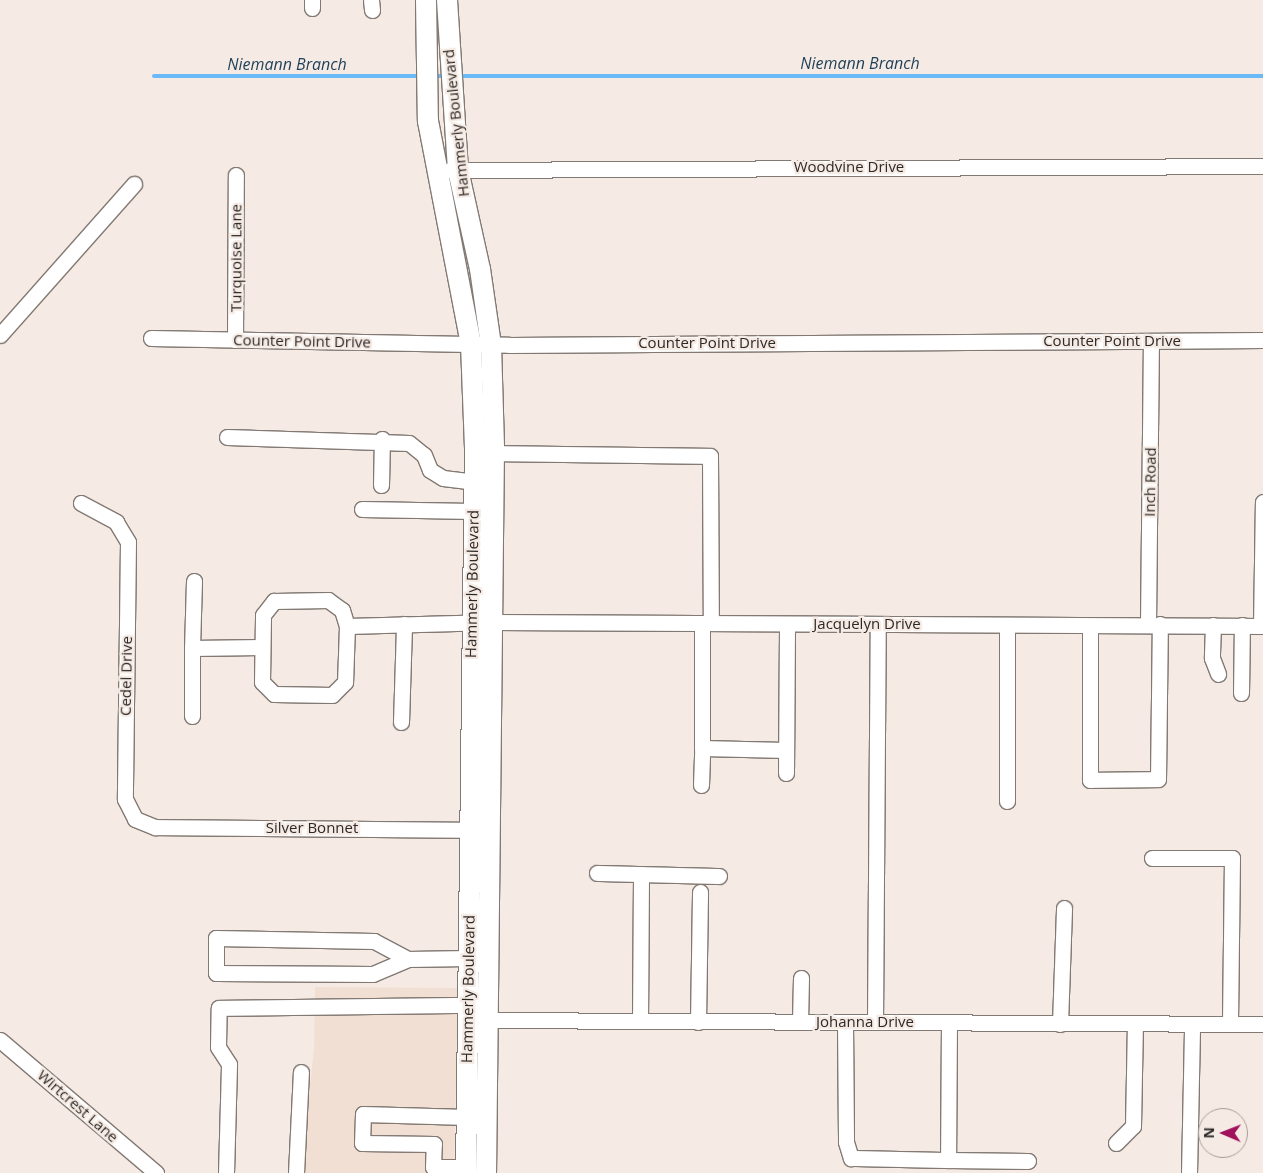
<!DOCTYPE html>
<html>
<head>
<meta charset="utf-8">
<style>
	body { margin:0 }
	#map { position:relative; width:1263px; height:1173px; overflow:hidden; background:#f6ebe4; font-family:"Open Sans",sans-serif }
	div>[style] { position:absolute }
	[style*='--x'] { left:calc(var(--x)*1px); top:calc(var(--y)*1px); width:calc(var(--w)*1px); rotate:calc(var(--a)*1deg) }
	.built>* { inset:0; background:#f1dfd4 }
	.stream>* { height:4px; margin:-2px; padding:0 2px; transform-origin:2px; border-radius:2px; background:#69baf6 }
	.roads { filter:drop-shadow(1px 0 #827973) drop-shadow(-1px 0 #827973) drop-shadow(0 1px #827973) drop-shadow(0 -1px #827973) }
	.minor>* { height:15px; margin:-7.5px; padding:0 7.5px; transform-origin:7.5px; border-radius:7.5px; background:#fff }
	.major>* { height:20px; margin:-10px; padding:0 10px; transform-origin:10px; border-radius:10px; background:#fff }
	span { translate:-50% -50%; white-space:nowrap; text-align:center; line-height:1.15; -webkit-text-stroke:4.5px #f6ebe4; paint-order:stroke }
	.street-label { font-size:15px; color:#2d2927 }
	.water-label { font-size:16px; color:#1d3f58; font-style:italic }
	.north { position:absolute; left:1198px; top:1108px; width:50px; height:50px; box-sizing:border-box; background:#f6ebe4; border:1px solid #a69d98; border-radius:50%; rotate:271deg; font-size:14px; font-weight:700; line-height:20px; text-align:center; color:#2d2927 }
	.north::after { content:''; display:block; margin:auto; width:18px; height:22px; background:#a0135c; clip-path:polygon(50% 0,100% 100%,50% 72%,0 100%) }
</style>
</head>
<body>
<div id="map">
	<div class="built">
		<div style="clip-path:polygon(315px 987px,458px 988px,454px 1173px,301px 1173px,314px 1048px)"></div>
	</div>
	<div class="stream">
		<div style="--x:154;--y:76;--w:265;--a:0"></div>
		<div style="--x:435;--y:76;--w:6;--a:0"></div>
		<div style="--x:459;--y:76;--w:804;--a:0"></div>
	</div>
	<div class="roads">
		<div class="minor">
			<div style="--x:371;--y:0;--w:10;--a:84"></div>
			<div style="--x:312;--y:8;--w:8;--a:-90"></div>
			<div style="--x:450;--y:170;--w:813;--a:-0.28"></div>
			<div style="--x:0;--y:335;--w:202;--a:-48.4"></div>
			<div style="--x:151;--y:338;--w:358;--a:1.1"></div>
			<div style="--x:509;--y:345;--w:754;--a:-0.38"></div>
			<div style="--x:235;--y:340;--w:165;--a:-89.7"></div>
			<div style="--x:227;--y:437;--w:182;--a:1.9"></div>
			<div style="--x:409;--y:443;--w:19;--a:39"></div>
			<div style="--x:424;--y:455;--w:16;--a:68"></div>
			<div style="--x:430;--y:470;--w:15;--a:32"></div>
			<div style="--x:443;--y:478;--w:31;--a:7"></div>
			<div style="--x:494;--y:453;--w:216;--a:0.8"></div>
			<div style="--x:710;--y:456;--w:167;--a:89.7"></div>
			<div style="--x:381;--y:485;--w:46;--a:-88.8"></div>
			<div style="--x:81;--y:503;--w:40;--a:28"></div>
			<div style="--x:116;--y:522;--w:23;--a:59"></div>
			<div style="--x:128;--y:542;--w:257;--a:90.7"></div>
			<div style="--x:125;--y:799;--w:22;--a:63"></div>
			<div style="--x:135;--y:819;--w:22;--a:22"></div>
			<div style="--x:155;--y:827;--w:324;--a:0.5"></div>
			<div style="--x:362;--y:509;--w:111;--a:1"></div>
			<div style="--x:194;--y:581;--w:67;--a:91.7"></div>
			<div style="--x:192;--y:648;--w:69;--a:-0.8"></div>
			<div style="--x:702;--y:623;--w:125;--a:90"></div>
			<div style="--x:702;--y:748;--w:84;--a:1.4"></div>
			<div style="--x:1148;--y:624;--w:283;--a:-89.4"></div>
			<div style="--x:1213;--y:625;--w:33;--a:92"></div>
			<div style="--x:1212;--y:658;--w:17;--a:69"></div>
			<div style="--x:347;--y:626;--w:56;--a:92"></div>
			<div style="--x:345;--y:682;--w:18;--a:135"></div>
			<div style="--x:332;--y:695;--w:58;--a:-179"></div>
			<div style="--x:274;--y:694;--w:17;--a:-135"></div>
			<div style="--x:262;--y:682;--w:67;--a:-89.1"></div>
			<div style="--x:263;--y:615;--w:18;--a:-52"></div>
			<div style="--x:274;--y:601;--w:54;--a:-1.1"></div>
			<div style="--x:328;--y:600;--w:17;--a:36"></div>
			<div style="--x:342;--y:610;--w:17;--a:73"></div>
			<div style="--x:347;--y:626;--w:146;--a:-1.6"></div>
			<div style="--x:493;--y:622;--w:770;--a:0.3"></div>
			<div style="--x:1090;--y:626;--w:154;--a:90"></div>
			<div style="--x:1090;--y:780;--w:68;--a:-0.8"></div>
			<div style="--x:1158;--y:779;--w:155;--a:-89.3"></div>
			<div style="--x:1261;--y:626;--w:124;--a:-89.1"></div>
			<div style="--x:1241;--y:693;--w:68;--a:-89.2"></div>
			<div style="--x:192;--y:716;--w:68;--a:-90"></div>
			<div style="--x:401;--y:722;--w:98;--a:-88.2"></div>
			<div style="--x:786;--y:773;--w:149;--a:-89.6"></div>
			<div style="--x:701;--y:785;--w:37;--a:-88"></div>
			<div style="--x:1007;--y:801;--w:176;--a:-90"></div>
			<div style="--x:1152;--y:858;--w:80;--a:0"></div>
			<div style="--x:1232;--y:858;--w:166;--a:90.7"></div>
			<div style="--x:597;--y:873;--w:122;--a:1.4"></div>
			<div style="--x:408;--y:959;--w:38;--a:157"></div>
			<div style="--x:373;--y:974;--w:157;--a:-179.6"></div>
			<div style="--x:216;--y:973;--w:35;--a:-90"></div>
			<div style="--x:216;--y:938;--w:158;--a:1.1"></div>
			<div style="--x:374;--y:941;--w:38;--a:28"></div>
			<div style="--x:408;--y:959;--w:60;--a:-1"></div>
			<div style="--x:477;--y:1020;--w:786;--a:0.29"></div>
			<div style="--x:640;--y:1021;--w:147;--a:-89.6"></div>
			<div style="--x:698;--y:1022;--w:130;--a:-89.1"></div>
			<div style="--x:800;--y:1022;--w:44;--a:-88.7"></div>
			<div style="--x:875;--y:1022;--w:398;--a:-89.6"></div>
			<div style="--x:845;--y:1023;--w:119;--a:89.5"></div>
			<div style="--x:846;--y:1142;--w:17;--a:73"></div>
			<div style="--x:851;--y:1158;--w:97;--a:1.2"></div>
			<div style="--x:949;--y:1023;--w:137;--a:90.4"></div>
			<div style="--x:948;--y:1160;--w:80;--a:0.7"></div>
			<div style="--x:1060;--y:1024;--w:116;--a:-88"></div>
			<div style="--x:0;--y:1040;--w:205;--a:40.4"></div>
			<div style="--x:1116;--y:1143;--w:24;--a:-45"></div>
			<div style="--x:1133;--y:1126;--w:102;--a:-88.9"></div>
			<div style="--x:466;--y:1167;--w:33;--a:180"></div>
			<div style="--x:433;--y:1167;--w:23;--a:-88"></div>
			<div style="--x:434;--y:1144;--w:72;--a:-179.2"></div>
			<div style="--x:362;--y:1143;--w:29;--a:-88"></div>
			<div style="--x:363;--y:1114;--w:104;--a:1.7"></div>
			<div style="--x:226;--y:1173;--w:109;--a:-88.4"></div>
			<div style="--x:229;--y:1064;--w:20;--a:-123"></div>
			<div style="--x:218;--y:1047;--w:39;--a:-89"></div>
			<div style="--x:219;--y:1008;--w:249;--a:-0.7"></div>
			<div style="--x:296;--y:1173;--w:101;--a:-87.2"></div>
			<div style="--x:1189;--y:1173;--w:149;--a:-88.8"></div>
		</div>
		<div class="major">
			<div style="--x:426;--y:0;--w:121;--a:89.1"></div>
			<div style="--x:428;--y:121;--w:227;--a:79.1"></div>
			<div style="--x:471;--y:344;--w:105;--a:87.8"></div>
			<div style="--x:475;--y:449;--w:724;--a:90.71"></div>
			<div style="--x:447;--y:0;--w:170;--a:86.3"></div>
			<div style="--x:458;--y:170;--w:101;--a:77.5"></div>
			<div style="--x:480;--y:269;--w:77;--a:81.8"></div>
			<div style="--x:491;--y:345;--w:103;--a:88.3"></div>
			<div style="--x:494;--y:448;--w:725;--a:90.63"></div>
		</div>
	</div>
	<div class="street-label">
		<span style="left:456px;top:123px;rotate:-96deg">Hammerly Boulevard</span>
		<span style="left:849px;top:167px">Woodvine Drive</span>
		<span style="left:236px;top:258px;rotate:-90deg">Turquoise Lane</span>
		<span style="left:302px;top:341px;rotate:1deg">Counter Point Drive</span>
		<span style="left:1112px;top:341px">Counter Point Drive</span>
		<span style="left:707px;top:343px">Counter Point Drive</span>
		<span style="left:1150px;top:482px;rotate:-89deg">Inch Road</span>
		<span style="left:472px;top:584px;rotate:-89deg">Hammerly Boulevard</span>
		<span style="left:867px;top:624px">Jacquelyn Drive</span>
		<span style="left:126px;top:676px;rotate:-89deg">Cedel Drive</span>
		<span style="left:312px;top:828px">Silver Bonnet</span>
		<span style="left:468px;top:989px;rotate:-89deg">Hammerly Boulevard</span>
		<span style="left:865px;top:1022px">Johanna Drive</span>
		<span style="left:78px;top:1106px;rotate:41deg">Wirtcrest Lane</span>
	</div>
	<div class="water-label">
		<span style="left:860px;top:63px">Niemann Branch</span>
		<span style="left:287px;top:64px">Niemann Branch</span>
	</div>
	<div class="north">N</div>
</div>
</body>
</html>
